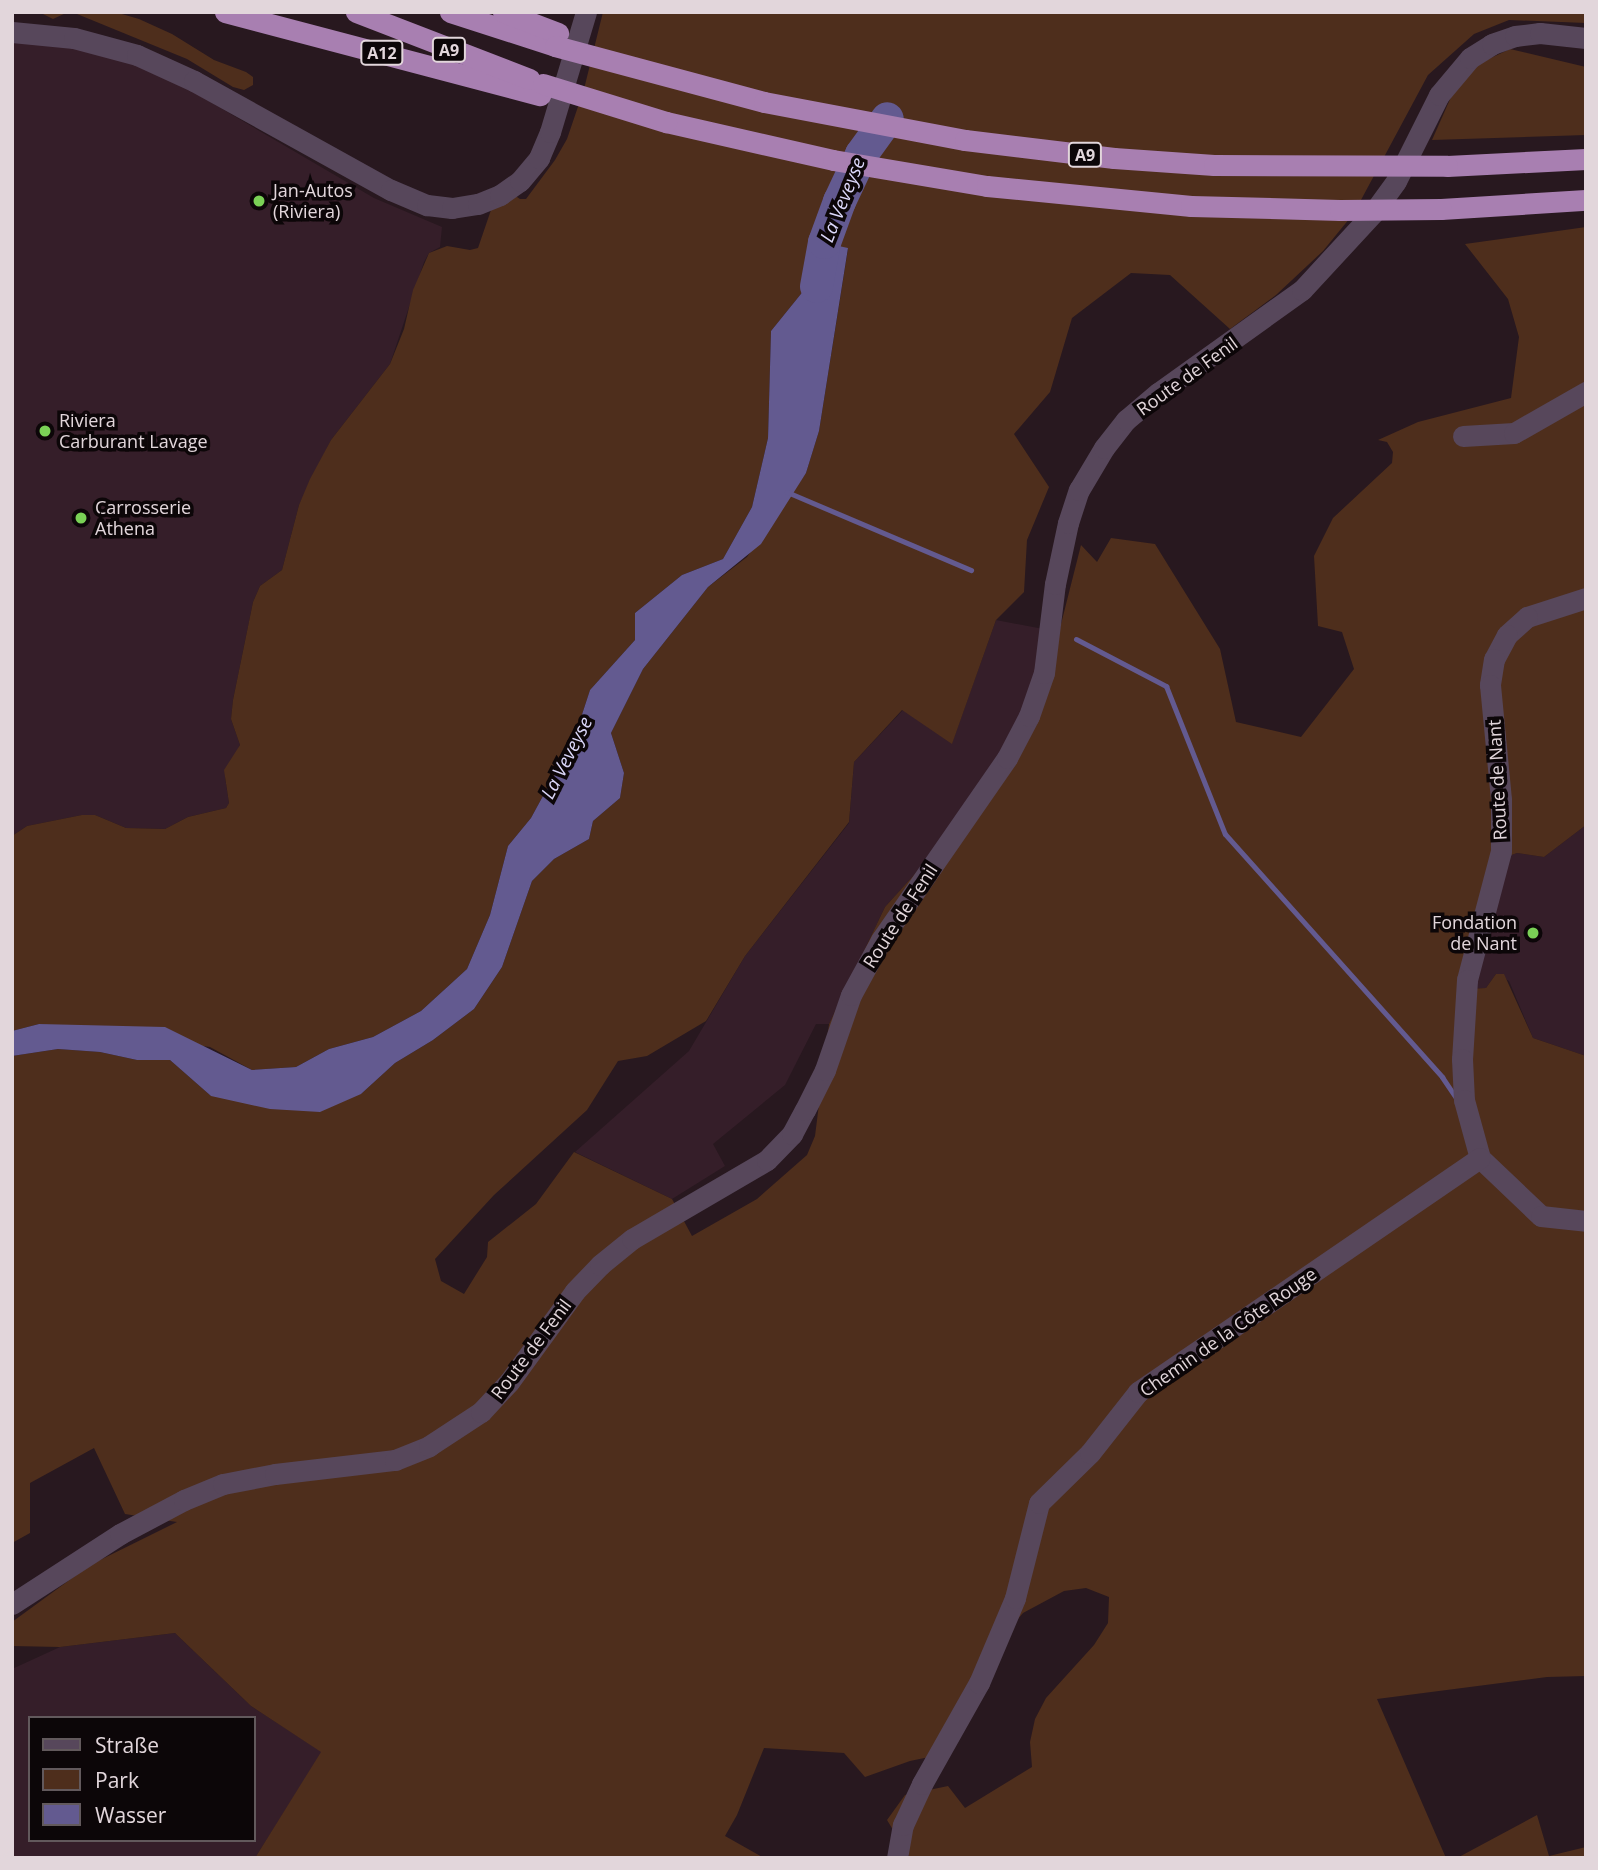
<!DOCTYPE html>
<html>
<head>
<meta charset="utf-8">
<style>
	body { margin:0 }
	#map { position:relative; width:1598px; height:1870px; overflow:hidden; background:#28181f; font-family:"Open Sans",sans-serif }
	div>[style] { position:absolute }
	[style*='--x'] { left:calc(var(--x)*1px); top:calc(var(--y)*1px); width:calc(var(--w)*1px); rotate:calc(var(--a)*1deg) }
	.built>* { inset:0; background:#351e29 }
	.green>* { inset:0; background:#4e2e1c }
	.water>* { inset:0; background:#635a90 }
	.stream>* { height:5px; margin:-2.5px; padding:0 2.5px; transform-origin:2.5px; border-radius:2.5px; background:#635a90 }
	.river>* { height:33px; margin:-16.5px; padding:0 16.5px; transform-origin:16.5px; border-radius:16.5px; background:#635a90 }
	.minor>* { height:21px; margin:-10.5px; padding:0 10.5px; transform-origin:10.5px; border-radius:10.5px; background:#57475b }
	.highway>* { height:21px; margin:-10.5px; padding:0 10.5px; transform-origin:10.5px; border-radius:10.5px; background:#a87fb1 }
	.highway-bridge>* { height:21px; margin:-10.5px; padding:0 10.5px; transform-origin:10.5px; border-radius:10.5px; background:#a87fb1 }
	.dots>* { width:19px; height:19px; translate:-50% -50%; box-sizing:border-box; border:4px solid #0c0608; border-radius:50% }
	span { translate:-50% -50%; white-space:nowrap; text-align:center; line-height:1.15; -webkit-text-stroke:7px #0c0608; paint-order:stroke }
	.shield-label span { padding:2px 5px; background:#0c0608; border:2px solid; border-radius:5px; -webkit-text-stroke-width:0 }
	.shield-label { font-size:16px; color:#e2d6db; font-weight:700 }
	.poi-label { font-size:18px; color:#e2d6db }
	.left { translate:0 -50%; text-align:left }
	.right { translate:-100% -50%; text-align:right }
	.street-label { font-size:18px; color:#e2d6db }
	.water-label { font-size:19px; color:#dbd7f9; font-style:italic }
	.frame { position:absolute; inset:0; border:14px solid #e2d6db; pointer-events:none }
	.legend { position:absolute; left:28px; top:1716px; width:228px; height:126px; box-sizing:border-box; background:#0c0608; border:2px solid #62595c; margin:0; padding:9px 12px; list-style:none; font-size:21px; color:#e2d6db }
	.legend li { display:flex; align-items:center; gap:14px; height:35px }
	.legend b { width:35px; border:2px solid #62595c }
</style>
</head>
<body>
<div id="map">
	<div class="built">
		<div style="clip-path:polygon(12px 42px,57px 45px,119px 59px,171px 79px,374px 198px,442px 227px,440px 247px,429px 253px,424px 262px,390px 364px,331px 440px,299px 505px,282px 570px,260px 586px,253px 602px,233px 700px,231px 719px,240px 745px,225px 777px,229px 803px,226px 808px,188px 817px,165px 829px,126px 828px,95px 815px,82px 815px,27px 826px,12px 836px)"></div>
		<div style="clip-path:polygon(996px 620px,1059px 632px,1008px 771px,885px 907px,829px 1024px,816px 1024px,785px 1085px,713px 1144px,725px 1166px,672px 1199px,575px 1152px,689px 1051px,745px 956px,849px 823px,854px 762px,903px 710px,952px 743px)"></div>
		<div style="clip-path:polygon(1586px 825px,1586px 1056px,1533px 1038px,1509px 981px,1496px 974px,1486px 988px,1469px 989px,1506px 857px,1517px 853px,1544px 857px)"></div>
		<div style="clip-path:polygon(evenodd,175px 1633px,251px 1706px,322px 1752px,255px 1858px,12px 1858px,12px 1669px,60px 1647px,175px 1633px,30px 1718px,254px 1718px,254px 1840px,30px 1840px,30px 1718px)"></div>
	</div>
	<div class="green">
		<div style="clip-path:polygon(39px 12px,115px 12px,139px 19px,172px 34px,214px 60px,246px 72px,253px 77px,253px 85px,244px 90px,233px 87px,187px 59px,77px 14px,66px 13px,53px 19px)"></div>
		<div style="clip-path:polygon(603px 12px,1586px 12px,1586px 23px,1509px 20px,1474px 34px,1428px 75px,1354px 213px,1323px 251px,1276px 295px,1230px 329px,1170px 275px,1131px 273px,1072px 318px,1050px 392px,1014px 434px,1049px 487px,1027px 540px,1024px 592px,996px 620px,952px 744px,902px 710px,854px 762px,849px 822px,745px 956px,706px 1021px,647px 1056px,618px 1061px,587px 1110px,494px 1195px,435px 1259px,441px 1281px,464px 1294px,487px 1257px,488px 1242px,536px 1204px,574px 1152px,672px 1199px,692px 1236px,757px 1199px,807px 1155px,815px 1136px,829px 1024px,885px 907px,1008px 771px,1059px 632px,1081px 545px,1097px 562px,1111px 538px,1155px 544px,1220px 649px,1236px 722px,1301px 737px,1354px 669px,1342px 632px,1318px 626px,1314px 556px,1333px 518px,1392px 463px,1393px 452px,1387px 442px,1378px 440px,1418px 422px,1511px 398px,1519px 337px,1508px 299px,1465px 244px,1586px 227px,1586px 825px,1544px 857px,1517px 853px,1506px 857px,1469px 989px,1486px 988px,1496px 974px,1504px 974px,1533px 1038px,1586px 1056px,1586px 1676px,1547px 1677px,1377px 1699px,1446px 1858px,910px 1858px,887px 1820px,905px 1795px,948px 1786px,965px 1808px,1032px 1767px,1030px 1742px,1035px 1719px,1046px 1698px,1094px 1645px,1108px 1623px,1109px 1597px,1086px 1588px,1064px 1591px,1023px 1613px,1007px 1632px,934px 1756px,910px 1761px,865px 1777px,844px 1753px,764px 1748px,737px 1815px,725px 1836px,764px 1858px,255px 1858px,321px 1752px,251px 1706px,175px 1633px,60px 1647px,12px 1646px,12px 1622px,90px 1565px,177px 1522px,125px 1514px,94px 1448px,30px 1483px,30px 1533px,12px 1543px,12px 1056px,58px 1049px,100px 1052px,137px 1060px,170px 1060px,211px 1096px,361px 1094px,395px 1063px,433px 1040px,474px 1009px,502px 967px,532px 881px,554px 859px,589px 839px,593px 821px,620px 798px,624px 773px,611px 733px,643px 669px,708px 587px,747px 557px,806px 473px,819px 431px,848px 249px,816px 241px,809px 284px,771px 331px,768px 438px,752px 507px,723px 559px,682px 575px,635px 613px,635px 640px,590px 690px,574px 739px,531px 818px,508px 846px,490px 915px,467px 969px,421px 1011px,373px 1037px,329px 1049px,296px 1067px,252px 1070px,210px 1047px,39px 1024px,12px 1031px,12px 836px,27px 826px,82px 815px,95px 815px,126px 828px,165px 829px,188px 817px,226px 808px,229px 803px,224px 770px,240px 745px,231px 719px,233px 700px,253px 602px,260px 586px,282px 570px,299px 505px,310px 479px,331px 440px,390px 364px,404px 329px,413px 290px,429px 253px,447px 246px,470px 250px,478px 248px,492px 207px,505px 189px,520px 199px,526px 199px,555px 160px,567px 139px,584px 89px)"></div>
		<div style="clip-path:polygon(1510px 49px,1586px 67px,1586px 135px,1432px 140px,1451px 97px,1478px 64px)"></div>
		<div style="clip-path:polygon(1537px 1815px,1549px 1856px,1586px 1847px,1586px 1858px,1457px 1858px)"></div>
	</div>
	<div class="water">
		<div style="clip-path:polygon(815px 241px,848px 248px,819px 431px,806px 473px,761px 544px,708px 587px,643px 669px,611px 733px,624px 773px,620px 798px,593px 821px,589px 839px,554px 859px,532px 881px,502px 967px,474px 1009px,433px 1040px,395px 1063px,361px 1094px,320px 1112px,270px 1109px,211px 1096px,170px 1060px,137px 1060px,100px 1052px,58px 1049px,12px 1056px,12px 1031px,39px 1024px,165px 1027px,252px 1070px,296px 1067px,329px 1049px,373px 1037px,421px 1011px,467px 969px,490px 915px,508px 846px,531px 818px,574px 739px,590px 690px,635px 640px,635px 613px,682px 575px,723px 559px,752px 507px,768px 438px,771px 331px,809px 284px)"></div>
	</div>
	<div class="stream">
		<div style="--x:787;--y:492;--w:200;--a:23"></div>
		<div style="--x:1076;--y:639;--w:102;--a:27.6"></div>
		<div style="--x:1166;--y:686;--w:159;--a:68.3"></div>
		<div style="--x:1225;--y:834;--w:326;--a:48.2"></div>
		<div style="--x:1442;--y:1077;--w:27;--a:56"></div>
	</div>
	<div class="river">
		<div style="--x:816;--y:286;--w:45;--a:-79.7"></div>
		<div style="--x:824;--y:242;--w:44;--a:-69.9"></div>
		<div style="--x:839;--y:201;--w:52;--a:-64.9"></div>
		<div style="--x:861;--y:154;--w:44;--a:-54.2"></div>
	</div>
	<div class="minor">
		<div style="--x:12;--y:32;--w:62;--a:5.5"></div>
		<div style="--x:74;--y:38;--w:65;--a:15.1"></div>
		<div style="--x:137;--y:55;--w:63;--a:24.5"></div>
		<div style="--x:194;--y:81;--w:225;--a:29"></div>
		<div style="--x:391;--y:190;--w:39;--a:23"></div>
		<div style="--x:427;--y:205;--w:25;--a:7"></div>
		<div style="--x:452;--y:208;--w:26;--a:-9"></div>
		<div style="--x:478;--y:204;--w:24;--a:-22"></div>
		<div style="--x:500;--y:195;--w:24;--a:-35"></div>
		<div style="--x:520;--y:181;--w:30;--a:-50"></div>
		<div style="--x:539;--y:158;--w:28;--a:-67"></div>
		<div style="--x:550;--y:132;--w:125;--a:-73.3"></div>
		<div style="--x:1463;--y:436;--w:51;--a:-3.4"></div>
		<div style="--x:1514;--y:433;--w:83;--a:-29.7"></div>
		<div style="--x:1586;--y:598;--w:62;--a:162.1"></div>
		<div style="--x:1527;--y:617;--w:27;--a:138"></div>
		<div style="--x:1507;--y:635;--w:27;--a:118"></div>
		<div style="--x:1494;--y:659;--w:26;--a:99"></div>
		<div style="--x:1490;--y:685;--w:115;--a:84.5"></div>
		<div style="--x:1501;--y:799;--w:52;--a:90"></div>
		<div style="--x:1501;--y:851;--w:133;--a:104.8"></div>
		<div style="--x:1467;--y:980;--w:79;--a:93.6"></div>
		<div style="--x:1462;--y:1059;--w:41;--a:87.2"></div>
		<div style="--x:1464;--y:1100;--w:60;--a:74.6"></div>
		<div style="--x:1480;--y:1158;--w:84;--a:43.6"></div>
		<div style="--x:1541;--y:1216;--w:45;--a:6.3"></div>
		<div style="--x:12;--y:1604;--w:129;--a:-32.9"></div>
		<div style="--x:120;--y:1534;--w:72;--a:-28"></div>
		<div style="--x:184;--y:1500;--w:42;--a:-22.3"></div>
		<div style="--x:223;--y:1484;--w:53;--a:-10.9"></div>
		<div style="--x:275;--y:1474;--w:121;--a:-6.7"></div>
		<div style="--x:395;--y:1460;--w:37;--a:-22"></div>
		<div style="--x:429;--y:1446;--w:62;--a:-33.2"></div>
		<div style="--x:481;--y:1412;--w:41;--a:-47"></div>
		<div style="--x:509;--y:1382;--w:112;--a:-54"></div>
		<div style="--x:575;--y:1291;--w:36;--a:-46"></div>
		<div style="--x:600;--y:1265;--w:41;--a:-39.1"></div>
		<div style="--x:632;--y:1239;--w:156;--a:-30.3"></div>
		<div style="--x:767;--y:1160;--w:36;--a:-46"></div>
		<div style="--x:792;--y:1134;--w:27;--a:-62"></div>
		<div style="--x:805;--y:1110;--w:45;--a:-63.4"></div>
		<div style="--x:825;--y:1070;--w:79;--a:-70.9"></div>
		<div style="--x:851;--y:995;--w:63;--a:-61.4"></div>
		<div style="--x:881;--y:940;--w:221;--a:-55.3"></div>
		<div style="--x:1007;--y:758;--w:47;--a:-62.4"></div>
		<div style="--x:1029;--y:716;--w:46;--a:-70.8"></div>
		<div style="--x:1044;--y:673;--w:90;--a:-83"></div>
		<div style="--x:1055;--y:584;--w:62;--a:-78"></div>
		<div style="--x:1068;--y:523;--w:35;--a:-72"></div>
		<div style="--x:1079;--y:490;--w:49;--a:-59.2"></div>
		<div style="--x:1104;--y:448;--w:36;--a:-52"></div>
		<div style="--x:1126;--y:420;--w:42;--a:-40.2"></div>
		<div style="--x:1158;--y:393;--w:177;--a:-35.6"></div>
		<div style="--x:1302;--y:290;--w:105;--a:-47.3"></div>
		<div style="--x:1373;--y:213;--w:39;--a:-54"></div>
		<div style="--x:1396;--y:181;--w:96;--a:-63.4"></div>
		<div style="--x:1439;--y:95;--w:48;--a:-50"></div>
		<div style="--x:1470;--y:58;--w:26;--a:-32"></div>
		<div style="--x:1492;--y:44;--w:24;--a:-19"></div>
		<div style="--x:1515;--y:36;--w:25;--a:-7"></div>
		<div style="--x:1540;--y:33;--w:46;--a:6.2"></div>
		<div style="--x:897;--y:1858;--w:34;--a:-80"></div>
		<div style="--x:903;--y:1825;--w:45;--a:-65.1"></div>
		<div style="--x:922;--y:1784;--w:116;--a:-60.6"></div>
		<div style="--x:979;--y:1683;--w:92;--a:-67"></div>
		<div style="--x:1015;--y:1598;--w:98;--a:-75.8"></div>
		<div style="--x:1039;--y:1503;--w:71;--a:-44.4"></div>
		<div style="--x:1090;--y:1453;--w:78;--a:-51.8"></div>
		<div style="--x:1138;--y:1392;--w:414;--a:-34.4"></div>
	</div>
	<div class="highway">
		<div style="--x:225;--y:12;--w:326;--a:14.8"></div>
		<div style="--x:356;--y:12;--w:186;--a:21.1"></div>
		<div style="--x:450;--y:12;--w:110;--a:17.9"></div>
		<div style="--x:503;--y:12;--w:59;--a:20.9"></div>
		<div style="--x:666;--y:122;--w:171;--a:12.8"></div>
		<div style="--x:833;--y:160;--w:156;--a:9.6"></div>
		<div style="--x:987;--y:186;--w:205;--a:5.6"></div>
		<div style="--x:1191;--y:206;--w:149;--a:1.5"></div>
		<div style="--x:1447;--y:166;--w:139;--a:-2.9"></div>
		<div style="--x:1441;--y:209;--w:145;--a:-3.6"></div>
	</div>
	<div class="highway-bridge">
		<div style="--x:555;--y:46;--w:216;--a:15"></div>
		<div style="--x:764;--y:102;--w:205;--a:10.7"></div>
		<div style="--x:965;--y:140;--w:150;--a:6.9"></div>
		<div style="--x:1114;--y:158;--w:100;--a:4"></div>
		<div style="--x:1214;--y:165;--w:233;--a:0.2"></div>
		<div style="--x:543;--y:84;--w:129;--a:17.2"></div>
		<div style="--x:1340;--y:210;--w:101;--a:-0.6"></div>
	</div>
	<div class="dots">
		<div style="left:259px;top:201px;background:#7ad156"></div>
		<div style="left:45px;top:431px;background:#7ad156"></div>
		<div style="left:81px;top:518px;background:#7ad156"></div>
		<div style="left:1533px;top:933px;background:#7ad156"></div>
	</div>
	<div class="shield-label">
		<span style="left:449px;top:50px">A9</span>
		<span style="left:382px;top:53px">A12</span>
		<span style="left:1085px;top:155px">A9</span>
	</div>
	<div class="poi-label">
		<span class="left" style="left:273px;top:201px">Jan-Autos<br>(Riviera)</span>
		<span class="left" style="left:59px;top:431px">Riviera<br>Carburant Lavage</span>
		<span class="left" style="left:95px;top:518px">Carrosserie<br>Athena</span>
		<span class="right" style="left:1517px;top:933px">Fondation<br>de Nant</span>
	</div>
	<div class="street-label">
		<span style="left:1187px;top:376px;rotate:-36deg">Route de Fenil</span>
		<span style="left:1497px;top:780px;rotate:-93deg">Route de Nant</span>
		<span style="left:900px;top:916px;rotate:-57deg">Route de Fenil</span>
		<span style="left:1228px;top:1332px;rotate:-35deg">Chemin de la Côte Rouge</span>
		<span style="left:531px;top:1349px;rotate:-53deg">Route de Fenil</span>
	</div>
	<div class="water-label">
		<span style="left:843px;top:200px;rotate:-68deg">La Veveyse</span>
		<span style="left:567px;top:758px;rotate:-63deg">La Veveyse</span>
	</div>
	<div class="frame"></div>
	<ul class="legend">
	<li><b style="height:9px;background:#57475b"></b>Straße</li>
	<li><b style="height:19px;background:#4e2e1c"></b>Park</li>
	<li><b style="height:19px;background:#635a90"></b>Wasser</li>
	</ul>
</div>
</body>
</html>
